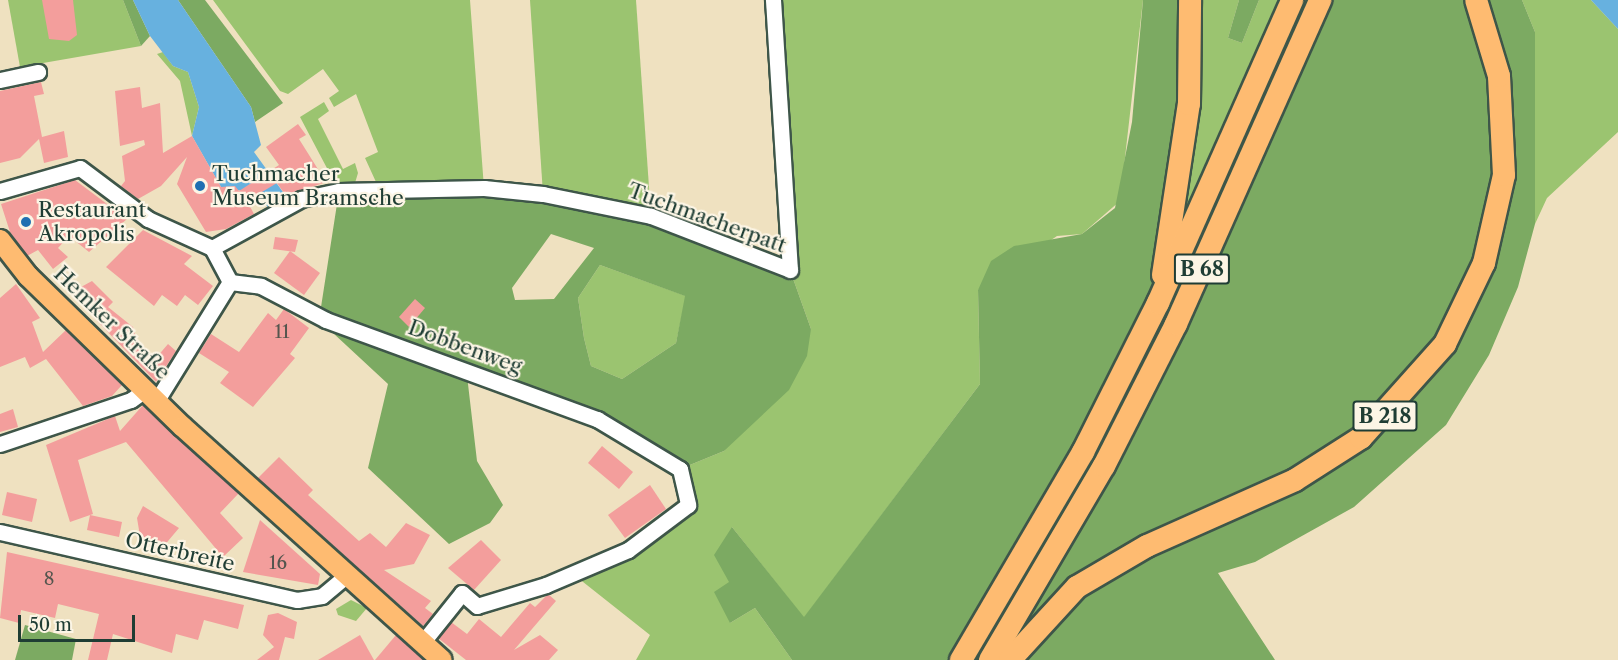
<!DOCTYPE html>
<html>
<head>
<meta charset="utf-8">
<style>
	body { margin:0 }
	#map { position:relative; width:1618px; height:660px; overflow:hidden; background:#efe1c0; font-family:"Libre Caslon Text",serif }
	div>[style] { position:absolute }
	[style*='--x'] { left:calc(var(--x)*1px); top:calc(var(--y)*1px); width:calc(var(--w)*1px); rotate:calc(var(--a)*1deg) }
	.green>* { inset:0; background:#9bc470 }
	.forest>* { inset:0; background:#7caa62 }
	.water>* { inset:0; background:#67b1df }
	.building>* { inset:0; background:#f39e9c }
	.roads { filter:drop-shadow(2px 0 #3e5649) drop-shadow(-2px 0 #3e5649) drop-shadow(0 2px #3e5649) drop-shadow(0 -2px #3e5649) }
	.minor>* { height:15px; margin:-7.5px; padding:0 7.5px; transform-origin:7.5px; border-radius:7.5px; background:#fff }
	.major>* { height:20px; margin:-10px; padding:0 10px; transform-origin:10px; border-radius:10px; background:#febb71 }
	.highway>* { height:22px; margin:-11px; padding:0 11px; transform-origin:11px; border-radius:11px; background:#febb71 }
	.dots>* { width:16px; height:16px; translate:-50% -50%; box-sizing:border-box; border:3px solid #fcf5e5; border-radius:50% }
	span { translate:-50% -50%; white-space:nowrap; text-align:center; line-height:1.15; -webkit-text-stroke:4.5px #fcf5e5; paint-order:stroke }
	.number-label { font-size:18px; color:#54554e }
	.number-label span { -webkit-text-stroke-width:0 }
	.shield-label span { padding:2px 4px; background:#fcf5e5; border:2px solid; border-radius:4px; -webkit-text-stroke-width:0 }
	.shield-label { font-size:20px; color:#1f3d34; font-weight:700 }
	.poi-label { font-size:21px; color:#1f3d34 }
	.left { translate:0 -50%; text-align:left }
	.street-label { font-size:21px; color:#1f3d34 }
	.scale { position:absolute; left:18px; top:615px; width:117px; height:27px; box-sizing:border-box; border:3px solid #1f3d34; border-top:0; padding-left:8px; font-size:18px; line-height:21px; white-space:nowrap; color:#1f3d34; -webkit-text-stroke:4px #fcf5e5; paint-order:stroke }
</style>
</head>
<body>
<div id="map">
	<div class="green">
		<div style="clip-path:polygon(8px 0,123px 0,141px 46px,20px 67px)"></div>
		<div style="clip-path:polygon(213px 0,470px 0,484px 188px,376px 182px,365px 158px,378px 152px,356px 94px,334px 107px,329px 98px,339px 91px,323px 69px,288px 94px,280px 91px)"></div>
		<div style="clip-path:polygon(530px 0,636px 0,651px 216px,543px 194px)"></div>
		<div style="clip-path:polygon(773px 0,1143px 0,1120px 201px,1082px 234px,1057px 236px,978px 290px,980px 384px,804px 618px,732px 527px,730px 623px,755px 608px,792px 660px,636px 660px,650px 635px,573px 574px,628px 550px,688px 505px,680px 469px,724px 451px,811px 329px,790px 270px)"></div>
		<div style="clip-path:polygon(1190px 0,1239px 0,1228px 38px,1242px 43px,1259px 0,1292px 0,1158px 303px)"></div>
		<div style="clip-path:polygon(1522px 0,1591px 0,1618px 29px,1618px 132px,1547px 198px,1535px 224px,1535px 32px)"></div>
		<div style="clip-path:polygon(163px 52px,173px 66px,188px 72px,199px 107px,192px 136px,180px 81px,157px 54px)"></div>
		<div style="clip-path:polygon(324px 102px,329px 111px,318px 119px,343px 169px,355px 163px,358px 173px,355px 183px,339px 191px,300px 117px)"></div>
		<div style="clip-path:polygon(600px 265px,686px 296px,676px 343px,622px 379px,591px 366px,584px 338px,578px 298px)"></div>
		<div style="clip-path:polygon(351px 600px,367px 608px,356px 621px,338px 615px,336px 609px)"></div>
	</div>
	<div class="forest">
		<div style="clip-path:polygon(123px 0,133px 0,150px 36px,141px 46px)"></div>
		<div style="clip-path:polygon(178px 0,205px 0,283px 103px,255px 122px,251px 107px)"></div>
		<div style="clip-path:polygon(1143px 0,1190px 0,1158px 303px,961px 660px,792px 660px,755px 608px,730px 623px,714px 592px,729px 582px,714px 555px,732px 527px,804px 617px,980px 384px,978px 290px,991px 261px,1014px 246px,1082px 234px,1115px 208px,1132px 122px)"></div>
		<div style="clip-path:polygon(1239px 0,1259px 0,1242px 43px,1228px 38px)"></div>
		<div style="clip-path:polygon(1320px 0,1522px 0,1535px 32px,1535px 224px,1518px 287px,1489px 355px,1446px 425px,1354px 507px,1255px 562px,1218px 573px,1275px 660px,990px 660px,1067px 529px)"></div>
		<div style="clip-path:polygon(evenodd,484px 188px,613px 207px,790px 270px,811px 329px,807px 356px,789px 390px,724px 451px,680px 469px,597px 419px,466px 367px,477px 461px,503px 505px,490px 523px,449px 544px,368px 468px,388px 384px,319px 320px,339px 191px,484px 188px,551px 234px,594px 248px,554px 299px,515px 300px,512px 288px,551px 234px,484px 188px,600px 265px,685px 296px,676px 343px,622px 379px,591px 366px,584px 338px,578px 298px,600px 265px)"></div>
		<div style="clip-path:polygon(25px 625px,76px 639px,72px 660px,15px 660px)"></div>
	</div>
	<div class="water">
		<div style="clip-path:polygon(133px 0,178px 0,251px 107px,261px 145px,254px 152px,288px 199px,270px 210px,258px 194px,221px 187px,192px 136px,199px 107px,188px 72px,173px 66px,150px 36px)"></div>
		<div style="clip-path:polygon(1591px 0,1618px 0,1618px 29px)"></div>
	</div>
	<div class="building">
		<div style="clip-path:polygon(42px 0,73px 0,77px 35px,69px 41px,49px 39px)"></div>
		<div style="clip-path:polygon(41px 82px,44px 94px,34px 96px,42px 137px,64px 131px,68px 157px,44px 163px,39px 139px,20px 158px,0 163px,0 91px)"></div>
		<div style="clip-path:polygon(140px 87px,142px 108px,160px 103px,163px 153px,192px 136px,221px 187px,235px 186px,239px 191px,279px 165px,266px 147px,298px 124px,306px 135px,299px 139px,326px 182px,286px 196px,277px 183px,247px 201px,254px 214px,226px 229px,206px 232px,177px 184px,187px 157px,161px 186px,138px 199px,121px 186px,125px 181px,122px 156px,145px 145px,144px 140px,120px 146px,115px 91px)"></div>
		<div style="clip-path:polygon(75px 180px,127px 219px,89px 252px,69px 236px,58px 248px,68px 257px,53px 269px,38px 250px,27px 256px,10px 232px,1px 204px)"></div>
		<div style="clip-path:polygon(143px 230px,192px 256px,184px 264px,213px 286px,198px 305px,185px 295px,177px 306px,162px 295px,154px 306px,106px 267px)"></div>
		<div style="clip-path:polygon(275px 237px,298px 240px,295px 252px,273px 249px)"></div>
		<div style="clip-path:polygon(290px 251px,320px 273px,304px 295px,274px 273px)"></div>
		<div style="clip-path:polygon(92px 281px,113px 302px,108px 307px,133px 327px,137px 342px,156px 358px,168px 344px,176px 351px,156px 382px,70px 293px)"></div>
		<div style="clip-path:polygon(16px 284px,40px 318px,32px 322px,43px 352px,66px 330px,122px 385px,112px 396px,83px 406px,46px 359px,30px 368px,25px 357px,0 367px,0 298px)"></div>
		<div style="clip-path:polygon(415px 299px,425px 308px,409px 327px,399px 317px)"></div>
		<div style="clip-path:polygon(284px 309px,309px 328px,290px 354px,295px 358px,253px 407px,220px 383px,229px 372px,199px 353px,211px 334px,239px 352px,268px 313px,276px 320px)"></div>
		<div style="clip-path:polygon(143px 405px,239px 493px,220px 513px,243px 538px,223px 557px,126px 442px,78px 460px,93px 514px,70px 522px,46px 445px,115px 416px,120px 431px)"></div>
		<div style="clip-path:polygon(13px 409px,18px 427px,0 432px,0 414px)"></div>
		<div style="clip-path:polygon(602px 446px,633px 472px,619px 489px,588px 463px)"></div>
		<div style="clip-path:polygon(279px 457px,313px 490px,308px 495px,359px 541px,370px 533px,386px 547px,406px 523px,430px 535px,414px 564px,384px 570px,431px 601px,425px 608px,433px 614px,423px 626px,258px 478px)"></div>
		<div style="clip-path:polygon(650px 485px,666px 509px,625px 538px,608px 515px)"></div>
		<div style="clip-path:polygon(7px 492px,37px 499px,32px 522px,2px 515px)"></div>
		<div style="clip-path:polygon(143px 506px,179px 528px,163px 547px,148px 538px,141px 542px,137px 518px)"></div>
		<div style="clip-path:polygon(90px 515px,122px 522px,119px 537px,87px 530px)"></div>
		<div style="clip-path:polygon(260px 520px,320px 574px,318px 585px,243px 572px)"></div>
		<div style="clip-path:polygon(481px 540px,501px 560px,474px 590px,448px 568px)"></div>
		<div style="clip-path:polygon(7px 552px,244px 605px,238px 629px,204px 620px,198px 640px,176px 634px,172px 653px,113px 634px,107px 660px,88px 660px,99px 614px,58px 604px,55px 618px,21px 610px,19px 623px,0 618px)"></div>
		<div style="clip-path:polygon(548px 594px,556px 601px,514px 650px,540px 635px,558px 650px,549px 660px,466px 660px,438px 638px,451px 622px,467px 634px,479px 619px,501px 637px,530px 603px,535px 607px)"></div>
		<div style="clip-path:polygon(278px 613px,297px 622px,294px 639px,285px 637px,279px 660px,257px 660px,274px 647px,263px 635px,268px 615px)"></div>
		<div style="clip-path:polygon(360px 635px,374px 660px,318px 660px)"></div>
		<div style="clip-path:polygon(396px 635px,424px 660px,375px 660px)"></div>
	</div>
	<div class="roads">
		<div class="minor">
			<div style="--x:0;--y:80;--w:39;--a:-12"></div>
			<div style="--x:0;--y:191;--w:83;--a:-16"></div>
			<div style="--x:80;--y:168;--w:85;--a:36.9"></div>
			<div style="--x:148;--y:219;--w:70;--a:24.4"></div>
			<div style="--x:212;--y:248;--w:38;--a:62"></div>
			<div style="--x:212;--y:248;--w:102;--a:-28.8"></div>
			<div style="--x:301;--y:199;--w:39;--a:-12"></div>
			<div style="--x:339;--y:191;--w:145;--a:-1.2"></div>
			<div style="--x:484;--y:188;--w:59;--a:5.8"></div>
			<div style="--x:543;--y:194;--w:110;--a:11.5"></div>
			<div style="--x:651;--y:216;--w:149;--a:21.2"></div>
			<div style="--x:790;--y:270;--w:271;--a:-93.6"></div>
			<div style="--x:230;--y:282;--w:31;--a:7"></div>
			<div style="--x:261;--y:286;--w:73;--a:27.6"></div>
			<div style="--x:326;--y:320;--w:289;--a:20.1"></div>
			<div style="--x:597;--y:419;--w:97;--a:31.1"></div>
			<div style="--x:680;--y:469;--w:37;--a:77"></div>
			<div style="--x:688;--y:505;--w:75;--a:143.1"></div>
			<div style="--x:628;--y:550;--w:89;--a:156.9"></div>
			<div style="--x:546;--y:585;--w:72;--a:163.1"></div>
			<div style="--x:477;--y:606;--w:20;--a:-139"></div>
			<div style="--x:462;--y:593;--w:64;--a:128.7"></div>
			<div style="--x:157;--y:400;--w:139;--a:-58.3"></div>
			<div style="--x:0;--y:444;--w:138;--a:-18.6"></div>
			<div style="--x:131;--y:400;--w:19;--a:-36"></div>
			<div style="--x:0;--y:532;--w:305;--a:12.9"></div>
			<div style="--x:297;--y:600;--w:25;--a:-9"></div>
			<div style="--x:322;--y:596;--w:30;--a:-40"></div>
		</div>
		<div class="major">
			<div style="--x:0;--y:240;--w:46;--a:52.1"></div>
			<div style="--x:28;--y:276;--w:216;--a:44.3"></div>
			<div style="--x:183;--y:427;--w:348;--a:42"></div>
		</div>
		<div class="highway">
			<div style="--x:1163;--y:275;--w:173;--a:-81.4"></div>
			<div style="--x:1189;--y:104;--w:104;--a:-89.4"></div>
			<div style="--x:961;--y:660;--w:241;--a:-59.6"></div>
			<div style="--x:1083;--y:452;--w:167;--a:-63.3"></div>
			<div style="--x:1158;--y:303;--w:331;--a:-66.1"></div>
			<div style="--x:990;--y:660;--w:225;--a:-59.6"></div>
			<div style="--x:1104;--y:466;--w:159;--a:-63.1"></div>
			<div style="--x:1176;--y:324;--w:355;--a:-66"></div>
			<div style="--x:1010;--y:660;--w:99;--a:-47.5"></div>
			<div style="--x:1077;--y:587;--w:81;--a:-30.4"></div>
			<div style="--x:1147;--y:546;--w:162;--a:-24"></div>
			<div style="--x:1295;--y:480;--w:78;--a:-32.5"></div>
			<div style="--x:1361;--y:438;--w:126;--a:-48.2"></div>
			<div style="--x:1445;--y:344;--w:90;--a:-64.3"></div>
			<div style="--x:1484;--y:263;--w:90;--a:-77.2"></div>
			<div style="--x:1504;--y:175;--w:99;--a:-92.9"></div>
			<div style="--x:1499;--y:76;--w:79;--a:-106.8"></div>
		</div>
	</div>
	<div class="dots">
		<div style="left:200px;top:186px;background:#1f6fb2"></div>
		<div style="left:26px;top:222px;background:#1f6fb2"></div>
	</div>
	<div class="number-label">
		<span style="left:282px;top:332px">11</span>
		<span style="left:278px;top:563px">16</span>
		<span style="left:49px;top:579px">8</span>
	</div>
	<div class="shield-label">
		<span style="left:1202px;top:269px">B 68</span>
		<span style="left:1385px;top:416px">B 218</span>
	</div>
	<div class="poi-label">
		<span class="left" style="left:212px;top:186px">Tuchmacher<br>Museum Bramsche</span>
		<span class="left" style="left:38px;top:222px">Restaurant<br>Akropolis</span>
	</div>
	<div class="street-label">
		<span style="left:707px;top:218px;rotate:20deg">Tuchmacherpatt</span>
		<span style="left:112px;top:323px;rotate:44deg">Hemker Straße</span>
		<span style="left:465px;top:347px;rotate:20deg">Dobbenweg</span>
		<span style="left:180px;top:552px;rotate:13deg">Otterbreite</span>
	</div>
	<div class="scale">50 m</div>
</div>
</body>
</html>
